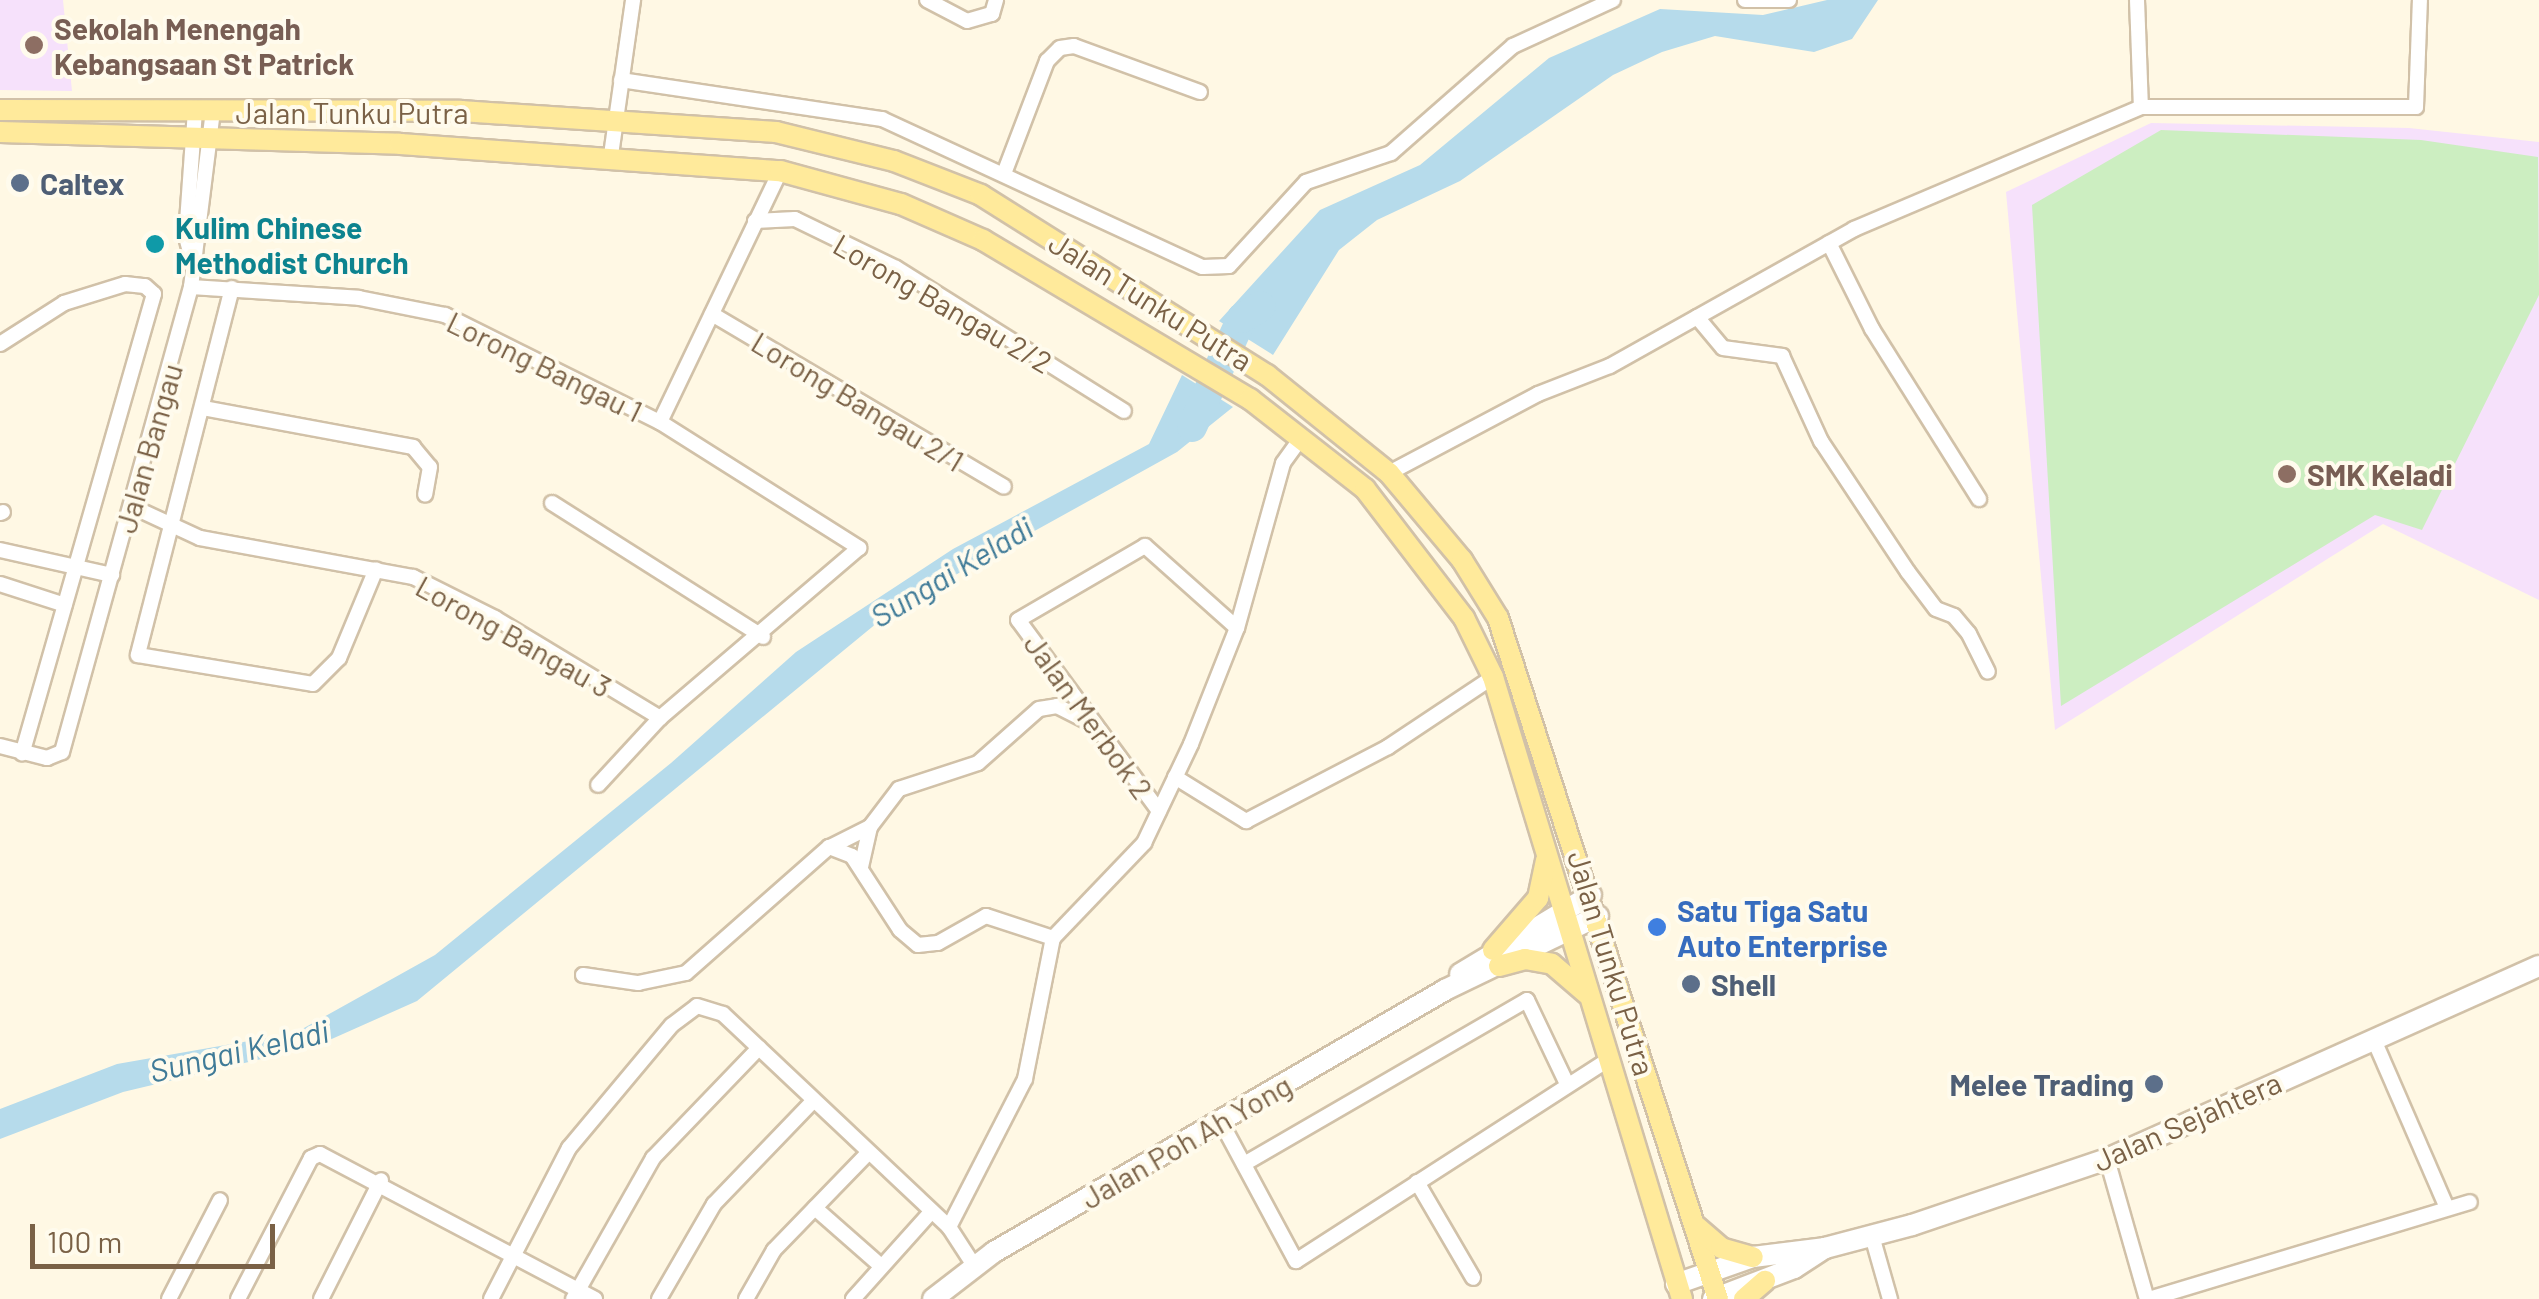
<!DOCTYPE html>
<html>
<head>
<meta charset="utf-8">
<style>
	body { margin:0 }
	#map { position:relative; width:2539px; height:1299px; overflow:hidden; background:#fff8e4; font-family:Barlow,sans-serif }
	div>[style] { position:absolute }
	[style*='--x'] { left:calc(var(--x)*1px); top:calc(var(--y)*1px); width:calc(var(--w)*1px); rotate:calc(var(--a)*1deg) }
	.education>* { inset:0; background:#f6e1fb }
	.green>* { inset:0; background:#cceec1 }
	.water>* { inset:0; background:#b6dbeb }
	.river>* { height:30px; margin:-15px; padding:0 15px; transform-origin:15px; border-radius:15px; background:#b6dbeb }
	.roads { filter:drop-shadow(2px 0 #d1c1a8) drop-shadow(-2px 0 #d1c1a8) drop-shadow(0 2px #d1c1a8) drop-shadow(0 -2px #d1c1a8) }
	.street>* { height:14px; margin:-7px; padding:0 7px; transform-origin:7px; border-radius:7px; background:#fff }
	.secondary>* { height:20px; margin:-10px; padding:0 10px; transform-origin:10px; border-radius:10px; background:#fff }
	.primary>* { height:20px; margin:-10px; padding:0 10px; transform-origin:10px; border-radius:10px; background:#ffea9b }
	.dots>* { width:28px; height:28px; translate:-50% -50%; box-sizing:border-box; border:5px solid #fffbed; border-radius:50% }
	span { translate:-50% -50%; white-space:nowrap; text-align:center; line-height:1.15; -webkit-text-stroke:8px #fffbed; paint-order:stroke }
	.education-label { font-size:30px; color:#785e54; font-weight:700 }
	.left { translate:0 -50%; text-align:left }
	.street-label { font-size:30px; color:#7a6146 }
	.service-label { font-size:30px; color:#4e5e75; font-weight:700 }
	.right { translate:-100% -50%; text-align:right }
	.culture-label { font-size:30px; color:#0d838f; font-weight:700 }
	.shop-label { font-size:30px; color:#366cbe; font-weight:700 }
	.water-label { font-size:32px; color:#407b98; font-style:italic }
	.scale { position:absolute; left:30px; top:1224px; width:245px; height:45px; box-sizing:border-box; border:5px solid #7a6146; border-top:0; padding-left:12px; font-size:30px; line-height:35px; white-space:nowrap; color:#7a6146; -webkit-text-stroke:8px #fffbed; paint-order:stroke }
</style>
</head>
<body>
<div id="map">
	<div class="education">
		<div style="clip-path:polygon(0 0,63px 0,72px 91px,0 90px)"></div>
		<div style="clip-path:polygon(2151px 123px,2409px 128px,2539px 142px,2539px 600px,2383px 524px,2055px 730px,2006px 192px)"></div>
	</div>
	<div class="green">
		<div style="clip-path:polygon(2161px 130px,2421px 140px,2538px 157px,2539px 295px,2422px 530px,2375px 515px,2061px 706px,2032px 205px)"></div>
	</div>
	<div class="water">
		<div style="clip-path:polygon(1827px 0,1878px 0,1852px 39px,1814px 52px,1715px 36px,1662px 52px,1613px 75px,1460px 181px,1377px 220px,1339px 250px,1273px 355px,1219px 321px,1320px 210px,1420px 165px,1549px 58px,1660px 9px,1763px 15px)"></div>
		<div style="clip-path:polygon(1182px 375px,1233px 407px,1177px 452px,894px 609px,417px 1001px,316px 1046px,123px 1092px,0 1139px,0 1109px,117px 1064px,295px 1033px,435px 955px,671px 763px,796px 652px,953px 549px,1149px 444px)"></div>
	</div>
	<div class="river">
		<div style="--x:1192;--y:427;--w:120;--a:-65.4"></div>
		<div style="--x:1242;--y:318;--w:22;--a:-32"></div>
	</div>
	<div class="roads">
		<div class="street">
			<div style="--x:927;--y:0;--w:45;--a:27.7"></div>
			<div style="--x:967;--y:21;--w:26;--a:-16"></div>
			<div style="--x:992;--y:14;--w:15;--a:-74"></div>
			<div style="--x:1745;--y:0;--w:44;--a:0"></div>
			<div style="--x:2137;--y:0;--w:107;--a:87.9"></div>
			<div style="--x:621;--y:80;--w:264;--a:8.5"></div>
			<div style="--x:882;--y:119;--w:353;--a:24.8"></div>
			<div style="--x:1203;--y:267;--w:26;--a:-2"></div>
			<div style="--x:1229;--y:266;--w:114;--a:-47.5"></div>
			<div style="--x:1306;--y:182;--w:90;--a:-18.8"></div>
			<div style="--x:1391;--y:153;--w:162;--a:-41.3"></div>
			<div style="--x:1513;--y:46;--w:110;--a:-24.7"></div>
			<div style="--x:611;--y:155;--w:157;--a:-81.9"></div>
			<div style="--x:1005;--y:171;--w:118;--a:-69.1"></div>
			<div style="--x:1047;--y:61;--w:18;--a:-45"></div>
			<div style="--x:1060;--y:48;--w:14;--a:-8"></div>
			<div style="--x:1074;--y:46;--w:134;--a:20.1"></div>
			<div style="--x:755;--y:221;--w:40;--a:-2.9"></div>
			<div style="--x:795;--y:219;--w:112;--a:25.9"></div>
			<div style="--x:896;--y:268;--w:269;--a:32.1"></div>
			<div style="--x:1829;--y:243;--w:96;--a:63.4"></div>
			<div style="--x:1872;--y:329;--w:201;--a:57.8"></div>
			<div style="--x:193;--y:263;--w:28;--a:-105"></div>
			<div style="--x:186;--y:236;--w:126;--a:-85.9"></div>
			<div style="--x:191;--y:287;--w:168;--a:3.7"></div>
			<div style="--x:359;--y:298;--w:88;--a:11.2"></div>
			<div style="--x:445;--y:315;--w:240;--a:26.5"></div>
			<div style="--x:660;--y:422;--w:236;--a:32.3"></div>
			<div style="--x:859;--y:548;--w:262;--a:139.5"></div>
			<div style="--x:660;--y:718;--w:91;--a:132.8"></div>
			<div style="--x:232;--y:288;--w:379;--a:104.4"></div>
			<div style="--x:138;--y:655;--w:177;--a:9.4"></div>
			<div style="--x:313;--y:684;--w:37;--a:-45"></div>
			<div style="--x:339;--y:658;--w:96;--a:-67.4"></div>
			<div style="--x:712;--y:314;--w:339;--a:30.6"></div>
			<div style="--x:1697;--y:317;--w:40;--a:50"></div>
			<div style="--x:1723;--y:348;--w:60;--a:7.7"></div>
			<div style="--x:1782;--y:356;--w:94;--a:65.4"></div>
			<div style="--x:1821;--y:441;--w:157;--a:56.4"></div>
			<div style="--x:1908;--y:572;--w:46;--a:52.9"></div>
			<div style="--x:1936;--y:609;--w:19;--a:21"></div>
			<div style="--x:1954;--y:616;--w:23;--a:50"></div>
			<div style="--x:1969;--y:634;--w:42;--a:63.4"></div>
			<div style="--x:0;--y:344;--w:76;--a:-32.6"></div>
			<div style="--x:64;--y:303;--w:64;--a:-17.3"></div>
			<div style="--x:125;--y:284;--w:20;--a:6"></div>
			<div style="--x:145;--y:286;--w:12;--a:42"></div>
			<div style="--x:154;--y:294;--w:478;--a:106"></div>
			<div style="--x:203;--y:408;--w:214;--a:10.5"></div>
			<div style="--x:413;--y:447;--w:26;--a:50"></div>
			<div style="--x:430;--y:467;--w:28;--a:100"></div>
			<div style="--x:660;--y:422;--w:278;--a:-64.4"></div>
			<div style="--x:1389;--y:473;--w:169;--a:-27.9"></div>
			<div style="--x:1538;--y:394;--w:77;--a:-21.3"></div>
			<div style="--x:1610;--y:366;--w:280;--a:-29.3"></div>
			<div style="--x:1854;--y:229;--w:312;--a:-23"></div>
			<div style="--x:2141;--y:107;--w:275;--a:0"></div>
			<div style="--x:2416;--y:107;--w:107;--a:-87.9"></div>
			<div style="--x:552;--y:503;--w:250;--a:32.4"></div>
			<div style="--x:133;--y:507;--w:74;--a:24.8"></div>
			<div style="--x:200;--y:538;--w:217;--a:10.4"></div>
			<div style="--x:413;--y:577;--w:92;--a:26.6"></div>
			<div style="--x:495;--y:618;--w:193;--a:31.2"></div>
			<div style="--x:0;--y:513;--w:3;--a:-18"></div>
			<div style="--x:0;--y:550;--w:115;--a:12.6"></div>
			<div style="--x:0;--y:584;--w:68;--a:17.9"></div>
			<div style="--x:0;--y:746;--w:49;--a:14.3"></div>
			<div style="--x:47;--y:758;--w:16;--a:-22"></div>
			<div style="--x:62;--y:752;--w:483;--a:-74.5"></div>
			<div style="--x:191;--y:287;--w:177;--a:-82.9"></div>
			<div style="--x:1175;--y:777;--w:84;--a:31.8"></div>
			<div style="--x:1246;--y:821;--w:160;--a:-27.5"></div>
			<div style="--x:1388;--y:747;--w:126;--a:-33.7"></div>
			<div style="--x:1159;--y:811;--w:237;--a:-126.4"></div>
			<div style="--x:1018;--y:620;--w:147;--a:-30.2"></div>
			<div style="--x:1145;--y:546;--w:123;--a:41.7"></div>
			<div style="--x:830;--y:847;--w:45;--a:-26.6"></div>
			<div style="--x:861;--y:867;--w:41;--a:-77.3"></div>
			<div style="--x:870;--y:827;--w:48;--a:-52.7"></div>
			<div style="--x:899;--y:789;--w:83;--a:-18.2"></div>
			<div style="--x:978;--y:763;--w:81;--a:-41.5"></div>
			<div style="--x:1039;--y:709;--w:18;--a:-9"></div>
			<div style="--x:1057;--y:706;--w:36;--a:27"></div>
			<div style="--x:583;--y:975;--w:56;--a:8.3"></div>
			<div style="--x:638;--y:983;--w:49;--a:-11.8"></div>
			<div style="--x:686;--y:973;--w:191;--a:-41.4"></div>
			<div style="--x:829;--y:847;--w:25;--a:21"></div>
			<div style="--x:852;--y:856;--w:88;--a:57"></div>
			<div style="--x:900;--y:930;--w:23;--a:40"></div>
			<div style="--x:918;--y:945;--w:20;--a:-6"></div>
			<div style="--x:938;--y:943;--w:55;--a:-29.4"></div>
			<div style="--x:986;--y:916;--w:71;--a:18.2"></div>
			<div style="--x:2374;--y:1040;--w:183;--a:66.5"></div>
			<div style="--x:1221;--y:1122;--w:158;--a:61.7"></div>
			<div style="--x:1296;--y:1261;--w:373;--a:-32.8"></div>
			<div style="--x:2107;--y:1159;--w:146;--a:74.1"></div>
			<div style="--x:1244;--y:1164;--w:327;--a:-30.1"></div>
			<div style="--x:1527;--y:1000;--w:93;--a:64.5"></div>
			<div style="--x:1417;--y:1182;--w:111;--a:59.7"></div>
			<div style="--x:815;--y:1208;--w:88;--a:41.3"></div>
			<div style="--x:949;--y:1227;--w:166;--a:-62.8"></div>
			<div style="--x:1025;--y:1079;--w:144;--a:-78.8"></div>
			<div style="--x:1053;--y:938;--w:132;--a:-46.2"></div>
			<div style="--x:1144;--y:843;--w:110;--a:-64.6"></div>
			<div style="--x:1191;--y:744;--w:125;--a:-68.4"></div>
			<div style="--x:1237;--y:628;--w:171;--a:-74.4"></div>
			<div style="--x:1283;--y:463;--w:31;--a:-54"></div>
			<div style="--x:1872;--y:1236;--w:66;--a:74.1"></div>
			<div style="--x:169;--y:1299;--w:111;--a:-62.7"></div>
			<div style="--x:238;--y:1299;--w:159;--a:-62.6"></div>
			<div style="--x:311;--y:1158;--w:10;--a:-24"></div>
			<div style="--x:320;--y:1154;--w:311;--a:27.8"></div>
			<div style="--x:321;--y:1299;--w:133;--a:-63.2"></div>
			<div style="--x:491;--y:1299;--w:170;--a:-62.7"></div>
			<div style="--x:569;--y:1148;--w:160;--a:-50.1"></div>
			<div style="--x:672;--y:1025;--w:31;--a:-37"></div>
			<div style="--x:697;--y:1006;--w:27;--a:17"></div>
			<div style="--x:723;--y:1014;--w:311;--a:43.3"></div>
			<div style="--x:949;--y:1227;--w:44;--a:57"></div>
			<div style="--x:573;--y:1299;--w:162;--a:-60.4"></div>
			<div style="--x:653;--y:1158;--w:153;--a:-46.1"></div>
			<div style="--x:659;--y:1299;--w:110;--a:-59.9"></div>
			<div style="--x:714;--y:1204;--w:144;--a:-46.1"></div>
			<div style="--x:746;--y:1299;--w:56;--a:-60.3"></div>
			<div style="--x:774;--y:1250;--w:136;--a:-45.9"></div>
			<div style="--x:853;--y:1299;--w:118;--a:-48.1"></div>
			<div style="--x:2149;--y:1299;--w:335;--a:-16.8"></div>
		</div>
		<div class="secondary">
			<div style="--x:1460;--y:974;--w:153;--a:-31.1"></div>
			<div style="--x:1676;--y:1284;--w:82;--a:-19.3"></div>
			<div style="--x:1753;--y:1257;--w:73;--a:-7.1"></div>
			<div style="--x:1825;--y:1248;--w:90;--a:-14.8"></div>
			<div style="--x:1912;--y:1225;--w:206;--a:-18.7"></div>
			<div style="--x:2107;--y:1159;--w:473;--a:-24.1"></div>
			<div style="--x:933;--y:1299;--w:77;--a:-37.6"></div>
			<div style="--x:994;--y:1252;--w:522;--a:-30.15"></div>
			<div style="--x:1445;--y:990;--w:170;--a:-25.8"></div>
			<div style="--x:1713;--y:1299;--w:87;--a:-20.9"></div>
			<div style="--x:1794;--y:1268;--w:37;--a:-33"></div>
		</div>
		<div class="primary">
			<div style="--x:0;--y:110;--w:461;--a:0.1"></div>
			<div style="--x:461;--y:111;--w:316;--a:3.8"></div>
			<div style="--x:776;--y:132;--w:122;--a:13.8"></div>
			<div style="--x:894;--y:161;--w:93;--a:21.3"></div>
			<div style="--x:981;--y:195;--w:338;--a:32.2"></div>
			<div style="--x:1267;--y:375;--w:156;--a:38.8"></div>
			<div style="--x:1389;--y:473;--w:114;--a:50"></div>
			<div style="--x:1462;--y:560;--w:68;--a:58.2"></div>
			<div style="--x:1498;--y:618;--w:716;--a:72.1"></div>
			<div style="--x:0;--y:132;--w:400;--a:1.7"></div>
			<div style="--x:400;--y:144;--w:381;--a:4.1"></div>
			<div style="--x:780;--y:171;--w:125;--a:15.3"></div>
			<div style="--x:901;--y:204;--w:90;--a:23.7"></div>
			<div style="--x:983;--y:240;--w:311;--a:30.8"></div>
			<div style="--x:1250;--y:399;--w:146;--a:38"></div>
			<div style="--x:1365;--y:489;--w:163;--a:52.5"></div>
			<div style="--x:1464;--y:618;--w:66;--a:63.8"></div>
			<div style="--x:1493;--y:677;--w:650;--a:73.1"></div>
			<div style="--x:1493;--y:950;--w:69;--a:-49.1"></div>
			<div style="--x:1538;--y:898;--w:39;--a:-78"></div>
			<div style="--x:1499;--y:966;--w:27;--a:-15"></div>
			<div style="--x:1525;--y:959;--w:27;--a:10"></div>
			<div style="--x:1552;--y:964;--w:46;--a:40.6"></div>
			<div style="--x:1696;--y:1226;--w:33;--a:41"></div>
			<div style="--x:1721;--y:1248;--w:33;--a:16"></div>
			<div style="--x:1744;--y:1299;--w:28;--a:-41"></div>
		</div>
	</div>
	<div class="dots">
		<div style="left:34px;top:45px;background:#8d6e63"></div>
		<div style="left:20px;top:183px;background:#5c6f8a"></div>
		<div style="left:155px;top:244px;background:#0f9aa8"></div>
		<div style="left:2287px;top:474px;background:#8d6e63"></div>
		<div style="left:1657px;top:927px;background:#3f7fe0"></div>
		<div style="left:1691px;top:984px;background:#5c6f8a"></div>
		<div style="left:2154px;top:1084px;background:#5c6f8a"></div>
	</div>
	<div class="education-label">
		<span class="left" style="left:54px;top:45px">Sekolah Menengah<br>Kebangsaan St Patrick</span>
		<span class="left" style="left:2307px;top:474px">SMK Keladi</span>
	</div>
	<div class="street-label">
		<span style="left:352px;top:112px">Jalan Tunku Putra</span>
		<span style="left:1151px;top:301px;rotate:32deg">Jalan Tunku Putra</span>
		<span style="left:943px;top:303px;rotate:30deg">Lorong Bangau 2/2</span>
		<span style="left:545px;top:366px;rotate:26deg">Lorong Bangau 1</span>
		<span style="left:858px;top:401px;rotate:31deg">Lorong Bangau 2/1</span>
		<span style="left:148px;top:448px;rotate:-74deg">Jalan Bangau</span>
		<span style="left:514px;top:636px;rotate:29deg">Lorong Bangau 3</span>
		<span style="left:1089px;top:716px;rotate:54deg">Jalan Merbok 2</span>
		<span style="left:1612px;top:963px;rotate:73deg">Jalan Tunku Putra</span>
		<span style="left:2187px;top:1121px;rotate:-24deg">Jalan Sejahtera</span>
		<span style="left:1186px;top:1141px;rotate:-30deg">Jalan Poh Ah Yong</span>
	</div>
	<div class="service-label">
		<span class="left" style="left:40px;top:183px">Caltex</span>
		<span class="left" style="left:1711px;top:984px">Shell</span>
		<span class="right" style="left:2134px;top:1084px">Melee Trading</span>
	</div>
	<div class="culture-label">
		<span class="left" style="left:175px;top:244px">Kulim Chinese<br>Methodist Church</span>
	</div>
	<div class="shop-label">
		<span class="left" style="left:1677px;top:927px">Satu Tiga Satu<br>Auto Enterprise</span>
	</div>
	<div class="water-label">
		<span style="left:951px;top:571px;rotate:-31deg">Sungai Keladi</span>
		<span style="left:239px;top:1050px;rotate:-13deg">Sungai Keladi</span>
	</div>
	<div class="scale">100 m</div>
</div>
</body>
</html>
